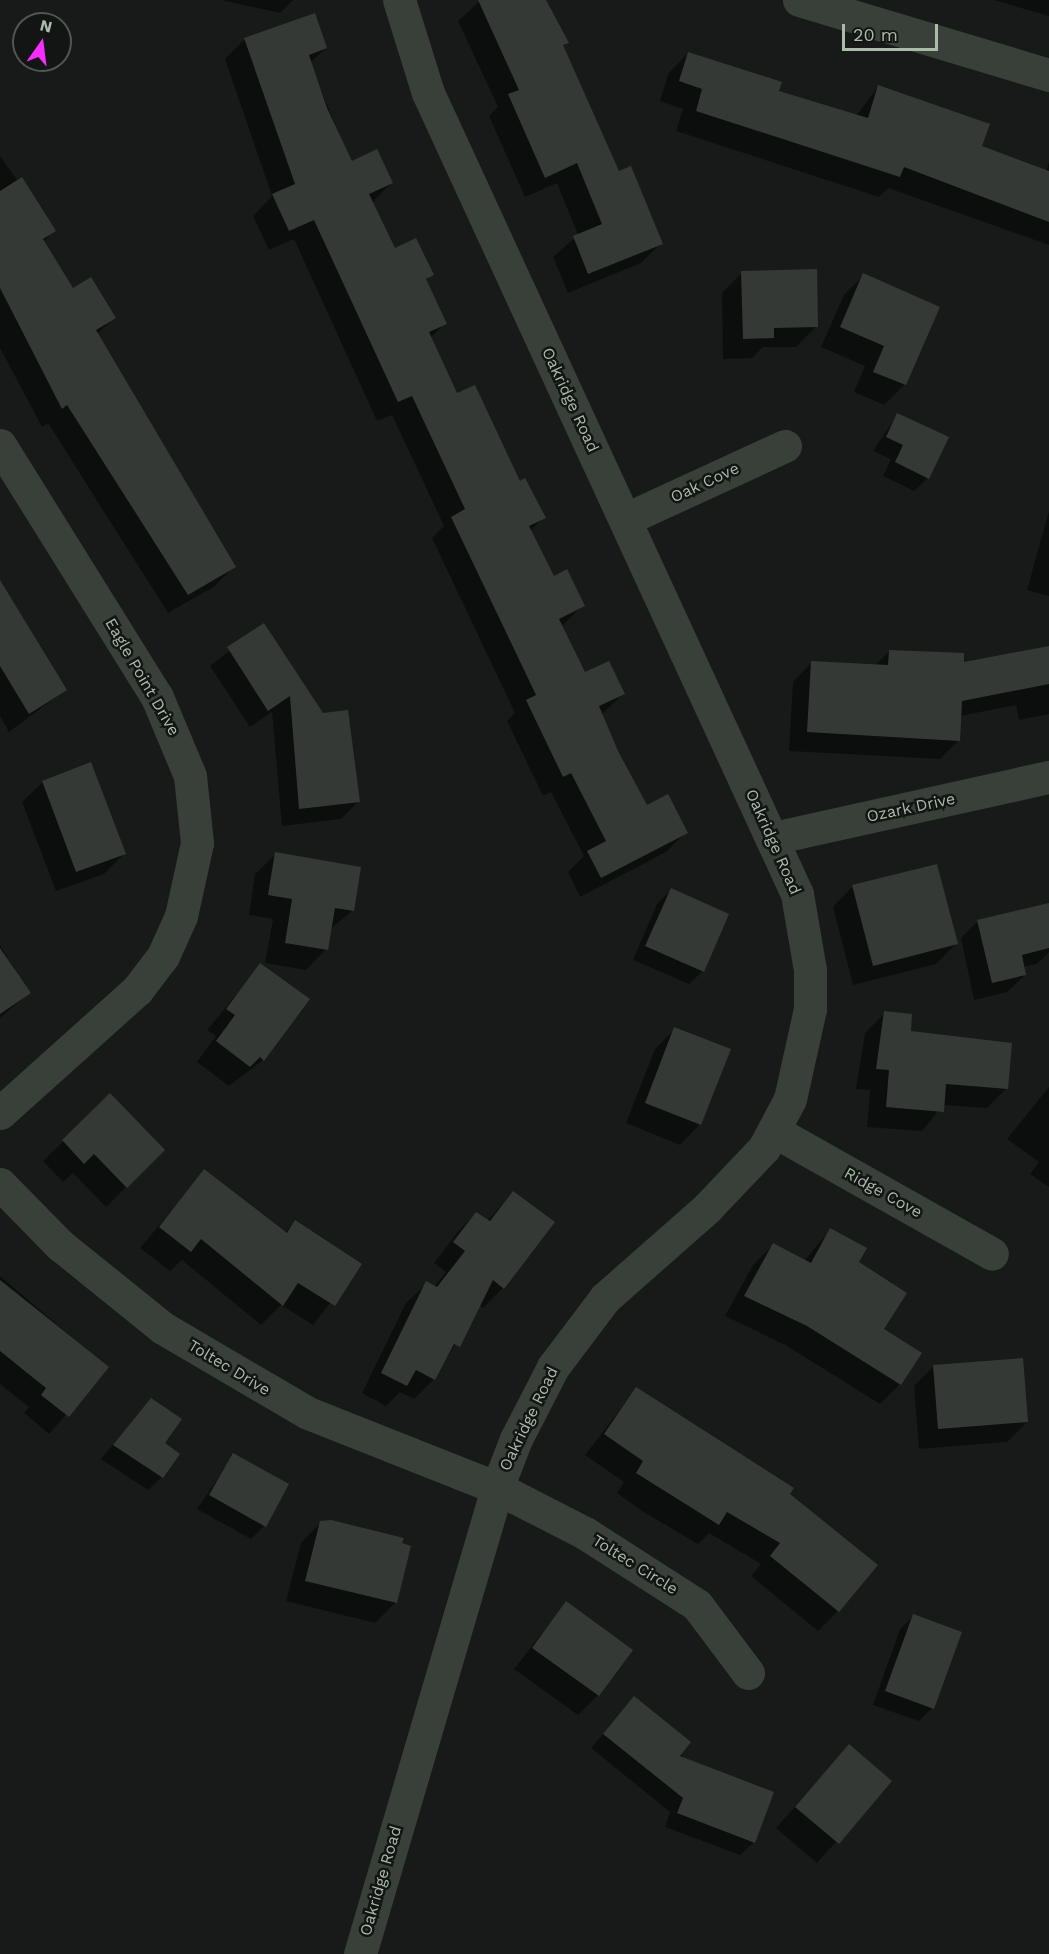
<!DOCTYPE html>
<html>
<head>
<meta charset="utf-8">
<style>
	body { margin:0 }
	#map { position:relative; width:1049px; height:1954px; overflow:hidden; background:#181a19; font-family:"Work Sans",sans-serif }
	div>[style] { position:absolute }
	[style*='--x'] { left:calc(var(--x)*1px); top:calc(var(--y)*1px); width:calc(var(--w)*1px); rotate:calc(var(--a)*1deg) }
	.shadow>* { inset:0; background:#0007 }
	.building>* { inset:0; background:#353936 }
	.minor>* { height:33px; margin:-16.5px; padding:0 16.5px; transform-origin:16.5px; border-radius:16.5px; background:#39403a }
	span { translate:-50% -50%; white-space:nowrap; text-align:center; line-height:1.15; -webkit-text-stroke:5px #131514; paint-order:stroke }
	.street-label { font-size:16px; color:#a9bba9 }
	.north { position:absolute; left:12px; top:12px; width:60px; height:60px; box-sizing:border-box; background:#131514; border:2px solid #4f5750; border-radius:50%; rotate:14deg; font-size:16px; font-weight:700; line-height:24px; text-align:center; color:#a9bba9 }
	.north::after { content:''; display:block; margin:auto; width:21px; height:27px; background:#f92cfe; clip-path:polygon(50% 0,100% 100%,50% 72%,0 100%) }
	.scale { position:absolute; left:842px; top:24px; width:96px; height:27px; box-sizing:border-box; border:3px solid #a9bba9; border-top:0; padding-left:8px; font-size:18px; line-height:21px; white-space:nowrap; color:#a9bba9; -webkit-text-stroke:4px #131514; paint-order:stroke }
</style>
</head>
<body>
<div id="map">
	<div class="shadow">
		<div style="clip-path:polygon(221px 0,293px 0,280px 13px)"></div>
		<div style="clip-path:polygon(481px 0,544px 0,567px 42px,562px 47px,619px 173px,661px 243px,641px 263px,568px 293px,553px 257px,578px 235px,557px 183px,525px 197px,489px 116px,498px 107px,458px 21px)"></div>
		<div style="clip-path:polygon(994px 0,1049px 0,1049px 16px)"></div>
		<div style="clip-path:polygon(245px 39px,326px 48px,310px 63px,351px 163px,391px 183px,372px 203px,394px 250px,432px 275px,425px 281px,445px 323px,430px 338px,457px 395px,544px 517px,530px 531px,554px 578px,583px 605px,561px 627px,584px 674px,623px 694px,601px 715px,617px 751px,646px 807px,686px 832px,666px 852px,580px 897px,568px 872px,584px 856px,551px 792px,543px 796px,507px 721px,515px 713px,432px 538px,444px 526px,392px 415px,377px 421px,294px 239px,269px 250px,253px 216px,272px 196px,225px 59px)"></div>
		<div style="clip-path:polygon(688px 53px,777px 92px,856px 116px,878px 87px,988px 125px,980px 147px,1046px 172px,1049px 162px,1049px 245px,888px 188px,879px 197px,676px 131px,683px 109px,660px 101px,668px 74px)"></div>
		<div style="clip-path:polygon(0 156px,54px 231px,43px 242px,72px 290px,114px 318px,97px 334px,234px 566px,215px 586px,168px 613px,48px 423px,42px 427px,0 348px)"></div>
		<div style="clip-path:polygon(742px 273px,817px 326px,796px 347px,763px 347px,752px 358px,723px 359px,722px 293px)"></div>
		<div style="clip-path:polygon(864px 275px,938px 307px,904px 385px,884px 405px,854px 392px,865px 366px,821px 347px,844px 295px)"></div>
		<div style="clip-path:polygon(897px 415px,928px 478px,914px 491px,883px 476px,891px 459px,873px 451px)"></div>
		<div style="clip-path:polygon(1049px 511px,1049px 596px,1027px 590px)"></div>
		<div style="clip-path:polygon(0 585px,65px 690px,9px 732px,0 716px)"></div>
		<div style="clip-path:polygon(263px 625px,359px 801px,341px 819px,282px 826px,272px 712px,250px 727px,210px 666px)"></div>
		<div style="clip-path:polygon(1049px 648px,1049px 714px,1019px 720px,1016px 705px,960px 716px,959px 740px,940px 759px,789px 751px,793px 682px,811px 663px,875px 666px,889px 651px,962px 664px)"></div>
		<div style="clip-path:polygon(43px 782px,124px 854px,104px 874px,56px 891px,22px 802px)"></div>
		<div style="clip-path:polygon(276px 854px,352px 911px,329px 930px,326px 949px,306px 970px,265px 963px,273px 919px,249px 915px,255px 874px)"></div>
		<div style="clip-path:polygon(853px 886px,956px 944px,936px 964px,853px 985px,833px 907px)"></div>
		<div style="clip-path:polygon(671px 890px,703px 971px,689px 984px,633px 960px,657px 904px)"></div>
		<div style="clip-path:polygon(1049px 905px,1049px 952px,1037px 964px,1023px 967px,1025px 975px,1007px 992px,974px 1000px,961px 938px,978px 921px)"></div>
		<div style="clip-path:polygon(0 945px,29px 993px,0 1018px)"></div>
		<div style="clip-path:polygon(261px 965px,263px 1060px,229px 1086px,197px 1062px,216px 1036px,207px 1030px)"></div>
		<div style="clip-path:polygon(885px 1013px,909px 1033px,1007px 1088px,987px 1108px,943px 1105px,922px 1131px,867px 1127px,870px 1090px,856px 1089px,865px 1033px)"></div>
		<div style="clip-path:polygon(675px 1029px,700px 1124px,680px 1145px,626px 1123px,655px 1049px)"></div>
		<div style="clip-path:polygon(1049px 1087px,1049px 1187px,1030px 1174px,1039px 1162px,1007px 1139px)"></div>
		<div style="clip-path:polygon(110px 1096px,163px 1150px,106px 1207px,73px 1173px,63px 1182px,43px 1161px)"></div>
		<div style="clip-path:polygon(205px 1171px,285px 1233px,295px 1222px,360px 1264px,313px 1325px,281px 1305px,261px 1325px,182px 1260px,170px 1271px,140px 1248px)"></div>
		<div style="clip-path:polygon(513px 1193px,503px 1288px,483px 1308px,479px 1305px,434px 1379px,414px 1399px,400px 1392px,386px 1406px,362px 1393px,406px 1303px,427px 1283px,434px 1287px,446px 1272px,434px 1263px,456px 1234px,476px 1213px,487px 1221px)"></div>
		<div style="clip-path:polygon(830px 1230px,857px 1263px,900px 1384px,880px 1404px,787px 1346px,725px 1316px,753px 1265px,773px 1245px,804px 1261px)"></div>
		<div style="clip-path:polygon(0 1276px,107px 1367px,49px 1434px,24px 1413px,29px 1407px,0 1384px)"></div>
		<div style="clip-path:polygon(934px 1366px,1027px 1422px,1007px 1442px,919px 1449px,914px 1386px)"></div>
		<div style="clip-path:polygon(636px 1389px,788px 1494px,838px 1611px,818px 1631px,751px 1576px,761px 1564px,709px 1533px,698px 1544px,642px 1511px,617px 1493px,624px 1482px,585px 1455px)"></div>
		<div style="clip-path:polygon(151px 1400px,163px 1444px,162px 1477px,148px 1490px,101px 1459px)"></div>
		<div style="clip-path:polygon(234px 1455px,264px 1526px,251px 1539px,197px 1509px)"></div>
		<div style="clip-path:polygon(321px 1522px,396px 1602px,375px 1623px,286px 1601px,301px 1543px)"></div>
		<div style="clip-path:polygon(566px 1603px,598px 1695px,578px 1715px,514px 1669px)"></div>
		<div style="clip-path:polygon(914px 1616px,932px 1708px,919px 1721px,873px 1705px,900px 1629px)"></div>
		<div style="clip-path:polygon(634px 1698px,754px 1842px,740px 1855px,665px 1827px,670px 1812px,591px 1748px)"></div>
		<div style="clip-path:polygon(849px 1746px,890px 1782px,817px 1863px,776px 1828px)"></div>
	</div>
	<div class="building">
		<div style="clip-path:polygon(478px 0,546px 0,569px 43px,563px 45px,619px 171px,631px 166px,663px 244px,588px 274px,573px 236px,602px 224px,577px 163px,545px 178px,508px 94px,519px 90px)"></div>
		<div style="clip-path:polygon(315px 13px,327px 48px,309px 55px,327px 108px,352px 161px,377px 149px,393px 183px,369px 194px,395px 248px,416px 238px,434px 275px,426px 279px,447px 324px,429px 332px,457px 393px,475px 385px,520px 481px,525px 478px,546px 518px,529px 526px,554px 576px,567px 569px,585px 606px,559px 619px,585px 672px,609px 661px,625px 694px,599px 706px,618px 751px,647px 805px,668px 794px,688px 833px,601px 878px,587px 851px,606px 841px,571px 773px,563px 777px,526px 700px,536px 695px,451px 517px,465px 509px,412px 396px,398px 402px,314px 220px,289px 231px,272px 194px,295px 184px,244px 38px)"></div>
		<div style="clip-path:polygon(688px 52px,782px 82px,779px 91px,868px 118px,878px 85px,990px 124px,982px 146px,1049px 171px,1049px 222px,904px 167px,900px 177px,696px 111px,702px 89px,679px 81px)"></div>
		<div style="clip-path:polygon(22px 177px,56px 231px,43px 239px,73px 288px,91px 277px,116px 318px,96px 330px,236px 567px,188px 595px,67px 405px,62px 409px,0 288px,0 191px)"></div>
		<div style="clip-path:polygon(817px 269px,818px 327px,774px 328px,774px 338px,743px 339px,741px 271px)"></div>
		<div style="clip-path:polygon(863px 273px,940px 307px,906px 385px,873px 372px,884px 346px,840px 327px)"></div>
		<div style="clip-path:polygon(897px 413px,949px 437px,929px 479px,895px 462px,903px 445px,886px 437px)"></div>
		<div style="clip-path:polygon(0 580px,67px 690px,29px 714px,0 666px)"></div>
		<div style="clip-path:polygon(264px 623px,323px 713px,348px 710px,360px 802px,299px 809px,290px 696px,268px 711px,227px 647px)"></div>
		<div style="clip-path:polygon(1049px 646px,1049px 684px,962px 701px,960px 741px,807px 732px,811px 661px,888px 665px,889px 650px,964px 653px,964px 662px)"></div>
		<div style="clip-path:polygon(91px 762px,126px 854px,76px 872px,42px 781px)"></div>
		<div style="clip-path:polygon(275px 852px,361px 867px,354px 911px,335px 908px,328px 950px,285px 943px,292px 899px,268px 895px)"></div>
		<div style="clip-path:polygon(937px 864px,958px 944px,873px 966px,852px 885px)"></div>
		<div style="clip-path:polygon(671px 888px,729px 914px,704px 972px,645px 946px)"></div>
		<div style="clip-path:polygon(1049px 903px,1049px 948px,1022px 955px,1026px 975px,992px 983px,977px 920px)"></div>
		<div style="clip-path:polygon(0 948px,31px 993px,0 1014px)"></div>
		<div style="clip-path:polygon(260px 963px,310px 999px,264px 1061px,260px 1057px,250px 1067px,216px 1041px,235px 1015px,226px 1009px)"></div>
		<div style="clip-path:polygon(884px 1011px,912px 1014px,911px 1031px,1012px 1043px,1008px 1089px,946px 1084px,944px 1112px,886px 1107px,889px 1070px,876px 1069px)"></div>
		<div style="clip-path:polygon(674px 1027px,731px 1049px,701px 1125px,645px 1103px)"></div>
		<div style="clip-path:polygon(110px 1093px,165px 1150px,127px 1188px,94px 1154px,84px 1164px,62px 1140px)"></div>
		<div style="clip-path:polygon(204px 1169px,287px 1233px,295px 1220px,362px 1264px,335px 1306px,298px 1283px,283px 1306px,201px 1239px,191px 1252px,159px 1227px)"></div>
		<div style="clip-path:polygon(513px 1191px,555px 1222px,504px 1289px,493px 1280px,460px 1347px,454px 1344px,435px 1380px,416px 1370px,407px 1386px,381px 1373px,426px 1281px,437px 1287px,465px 1251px,453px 1242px,476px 1212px,490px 1221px)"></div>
		<div style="clip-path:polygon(830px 1228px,867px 1248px,859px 1262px,907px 1293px,884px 1329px,922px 1353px,901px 1385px,807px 1326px,744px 1296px,773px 1243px,811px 1263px)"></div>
		<div style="clip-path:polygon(0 1280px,109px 1367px,69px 1417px,41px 1395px,46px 1388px,0 1351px)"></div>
		<div style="clip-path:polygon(1023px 1358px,1028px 1422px,938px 1429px,933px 1365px)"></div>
		<div style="clip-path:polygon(636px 1387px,794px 1488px,790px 1494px,878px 1565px,839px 1612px,770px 1556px,780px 1543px,727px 1512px,719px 1525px,636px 1473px,643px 1461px,604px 1434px)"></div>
		<div style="clip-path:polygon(151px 1398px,182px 1419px,165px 1443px,180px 1454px,163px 1478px,113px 1445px)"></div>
		<div style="clip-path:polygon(233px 1453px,289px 1484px,266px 1527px,209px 1495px)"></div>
		<div style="clip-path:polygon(331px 1520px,404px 1538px,402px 1543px,411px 1546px,397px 1603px,305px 1581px,320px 1521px)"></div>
		<div style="clip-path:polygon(566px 1601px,633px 1650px,599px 1696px,532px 1648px)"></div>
		<div style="clip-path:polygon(913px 1614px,962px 1632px,934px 1709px,885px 1691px)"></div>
		<div style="clip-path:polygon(634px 1696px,691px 1742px,680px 1756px,774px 1792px,755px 1843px,677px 1813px,683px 1798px,603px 1734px)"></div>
		<div style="clip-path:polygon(849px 1744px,892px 1781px,839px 1844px,795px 1807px)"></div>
	</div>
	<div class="minor">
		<div style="--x:799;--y:0;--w:261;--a:16.7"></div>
		<div style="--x:0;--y:445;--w:297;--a:58.1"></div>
		<div style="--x:157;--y:697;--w:86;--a:67.3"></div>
		<div style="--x:190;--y:776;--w:67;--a:84"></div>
		<div style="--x:197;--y:843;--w:75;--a:102.4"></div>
		<div style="--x:181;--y:916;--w:44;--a:114.2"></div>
		<div style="--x:163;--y:956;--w:43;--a:127.4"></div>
		<div style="--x:137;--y:990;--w:184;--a:138.1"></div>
		<div style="--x:626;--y:519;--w:175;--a:-24.7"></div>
		<div style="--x:773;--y:838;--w:283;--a:-12.5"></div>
		<div style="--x:774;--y:1131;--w:250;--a:29.4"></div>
		<div style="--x:0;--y:1184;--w:86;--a:45.5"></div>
		<div style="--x:60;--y:1245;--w:132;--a:38.9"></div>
		<div style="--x:163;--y:1328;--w:168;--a:30.4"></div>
		<div style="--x:308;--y:1413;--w:203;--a:21.6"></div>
		<div style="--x:497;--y:1488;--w:99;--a:27.1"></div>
		<div style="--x:585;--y:1533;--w:133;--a:32.7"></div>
		<div style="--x:697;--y:1605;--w:85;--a:53.1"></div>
		<div style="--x:360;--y:1954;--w:486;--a:-73.6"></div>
		<div style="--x:497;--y:1488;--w:53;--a:-68.8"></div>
		<div style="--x:516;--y:1439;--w:81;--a:-62.8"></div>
		<div style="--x:553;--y:1367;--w:86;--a:-53"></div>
		<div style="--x:605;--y:1298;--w:136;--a:-41.4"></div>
		<div style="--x:707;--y:1208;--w:83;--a:-46.5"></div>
		<div style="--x:764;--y:1148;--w:55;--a:-62"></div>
		<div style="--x:790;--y:1099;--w:92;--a:-77.5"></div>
		<div style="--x:810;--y:1009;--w:39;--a:-90"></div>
		<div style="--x:810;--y:970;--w:77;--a:-99.7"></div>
		<div style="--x:797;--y:894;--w:882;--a:-114.73"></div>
		<div style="--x:428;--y:93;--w:97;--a:-107.3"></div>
	</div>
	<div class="street-label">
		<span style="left:570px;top:400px;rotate:65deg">Oakridge Road</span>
		<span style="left:705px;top:483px;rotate:-25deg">Oak Cove</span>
		<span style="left:142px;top:677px;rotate:60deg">Eagle Point Drive</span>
		<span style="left:911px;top:808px;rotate:-12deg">Ozark Drive</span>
		<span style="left:773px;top:842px;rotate:66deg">Oakridge Road</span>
		<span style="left:883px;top:1193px;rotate:29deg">Ridge Cove</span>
		<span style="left:229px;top:1368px;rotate:31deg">Toltec Drive</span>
		<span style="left:529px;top:1419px;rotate:-64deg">Oakridge Road</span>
		<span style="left:635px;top:1565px;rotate:32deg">Toltec Circle</span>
		<span style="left:381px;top:1881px;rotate:-74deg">Oakridge Road</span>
	</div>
	<div class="north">N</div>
	<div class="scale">20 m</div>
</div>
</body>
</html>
